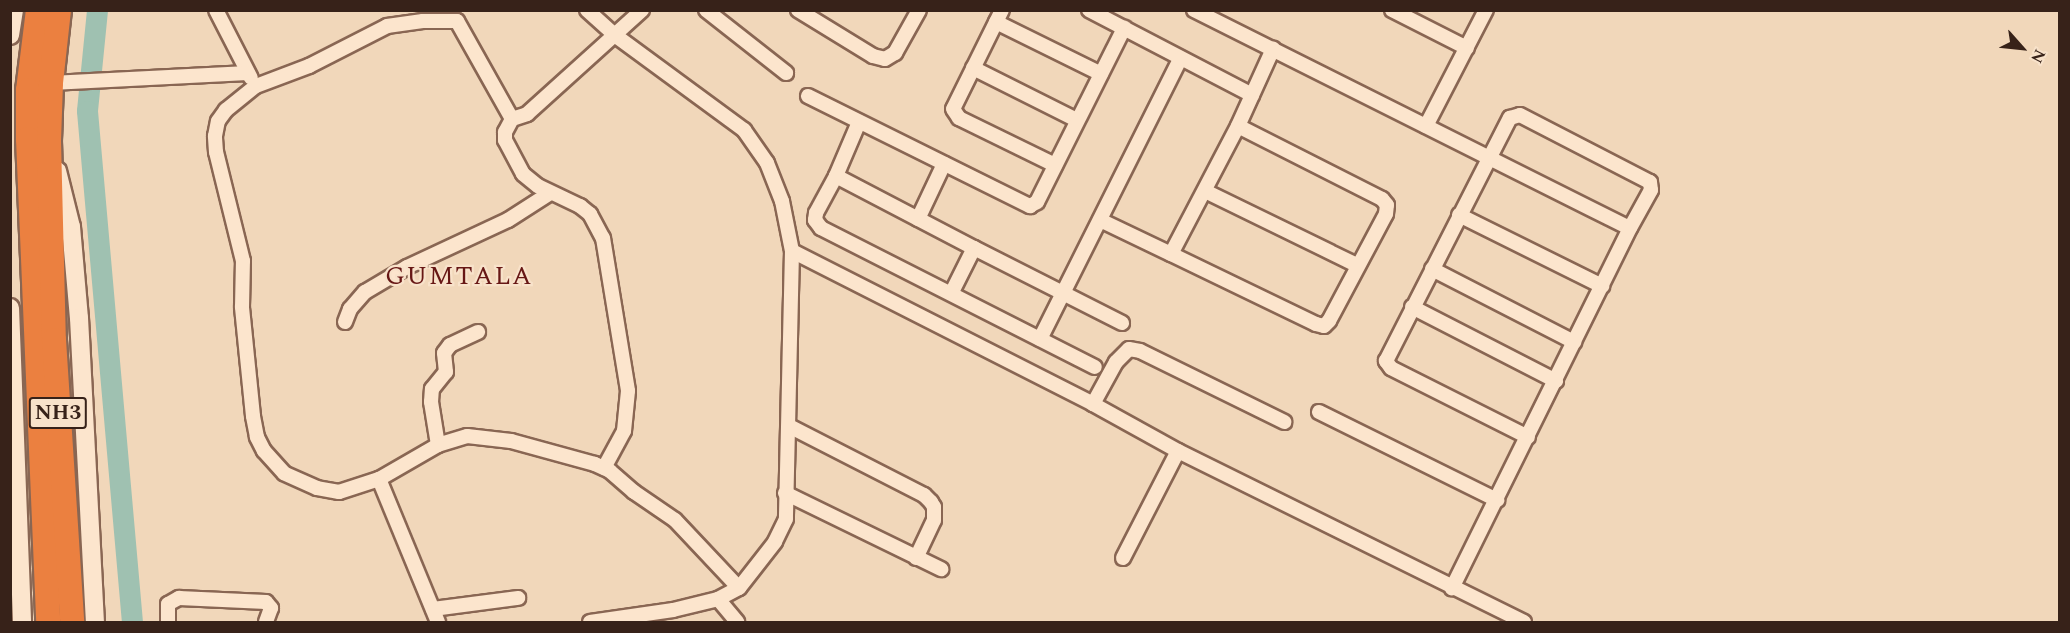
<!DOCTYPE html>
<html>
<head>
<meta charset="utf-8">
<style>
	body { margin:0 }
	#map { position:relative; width:2070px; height:633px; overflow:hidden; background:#f1d7ba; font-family:Spectral,serif }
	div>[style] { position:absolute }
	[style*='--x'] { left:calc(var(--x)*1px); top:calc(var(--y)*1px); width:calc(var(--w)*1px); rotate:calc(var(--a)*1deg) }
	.river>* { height:21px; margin:-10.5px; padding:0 10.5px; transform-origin:10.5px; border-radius:10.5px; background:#9fc1b1 }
	.roads { filter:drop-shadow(2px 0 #896653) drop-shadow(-2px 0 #896653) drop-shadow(0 2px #896653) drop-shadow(0 -2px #896653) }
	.street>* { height:14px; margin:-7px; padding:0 7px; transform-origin:7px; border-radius:7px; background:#fce5cd }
	.secondary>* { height:18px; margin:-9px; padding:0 9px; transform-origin:9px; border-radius:9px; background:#fce5cd }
	.highway>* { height:24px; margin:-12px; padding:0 12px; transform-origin:12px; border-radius:12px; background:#eb8040 }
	span { translate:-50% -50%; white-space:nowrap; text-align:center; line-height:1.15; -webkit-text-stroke:4.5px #f8e2ca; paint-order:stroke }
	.shield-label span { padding:2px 4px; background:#f8e2ca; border:2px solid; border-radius:4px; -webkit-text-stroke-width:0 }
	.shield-label { font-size:21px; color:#372219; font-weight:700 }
	.quarter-label { font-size:26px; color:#671715; letter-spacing:1.5px }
	.frame { position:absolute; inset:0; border:12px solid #372219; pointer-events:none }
	.north { position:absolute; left:1992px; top:18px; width:60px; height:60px; -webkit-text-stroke:4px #f8e2ca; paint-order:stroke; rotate:117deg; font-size:16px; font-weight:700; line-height:24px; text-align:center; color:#372219 }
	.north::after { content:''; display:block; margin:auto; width:21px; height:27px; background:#372219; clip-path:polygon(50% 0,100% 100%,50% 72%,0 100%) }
</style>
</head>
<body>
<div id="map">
	<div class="river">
		<div style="--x:97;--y:10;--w:101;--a:95.7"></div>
		<div style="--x:87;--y:111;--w:513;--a:84.97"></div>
	</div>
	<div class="roads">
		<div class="street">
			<div style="--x:216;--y:10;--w:76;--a:62.8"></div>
			<div style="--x:587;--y:10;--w:39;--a:42"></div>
			<div style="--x:616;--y:36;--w:159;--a:36.3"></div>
			<div style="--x:744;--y:130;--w:40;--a:55.1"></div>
			<div style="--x:767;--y:163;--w:41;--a:68.5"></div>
			<div style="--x:782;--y:201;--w:51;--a:78.7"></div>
			<div style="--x:792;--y:251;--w:268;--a:91.3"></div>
			<div style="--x:786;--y:519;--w:25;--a:116"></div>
			<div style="--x:775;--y:542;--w:58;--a:128"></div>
			<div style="--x:706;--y:10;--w:102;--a:38.2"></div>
			<div style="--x:798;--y:10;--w:88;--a:31.5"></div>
			<div style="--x:873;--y:56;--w:12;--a:14"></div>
			<div style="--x:885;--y:59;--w:12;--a:-31"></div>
			<div style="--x:895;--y:53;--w:49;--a:-60.8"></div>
			<div style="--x:1002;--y:10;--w:110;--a:116.3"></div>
			<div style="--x:953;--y:109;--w:11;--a:56"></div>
			<div style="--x:959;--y:118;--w:107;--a:26.1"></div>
			<div style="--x:1089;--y:10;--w:184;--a:27.5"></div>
			<div style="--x:1194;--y:10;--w:487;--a:26.6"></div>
			<div style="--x:1630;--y:228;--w:402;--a:116.3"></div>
			<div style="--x:1392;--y:10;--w:84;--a:26.9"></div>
			<div style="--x:996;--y:22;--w:117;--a:26.3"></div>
			<div style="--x:973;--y:68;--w:116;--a:26.6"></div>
			<div style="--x:51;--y:83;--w:197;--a:-2.9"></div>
			<div style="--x:808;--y:96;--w:248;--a:26.4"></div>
			<div style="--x:1030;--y:206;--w:8;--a:-30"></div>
			<div style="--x:1037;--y:202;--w:195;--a:-63.4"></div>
			<div style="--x:512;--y:119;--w:15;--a:118"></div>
			<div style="--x:505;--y:132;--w:8;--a:90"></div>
			<div style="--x:505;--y:140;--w:38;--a:62"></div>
			<div style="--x:523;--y:174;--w:19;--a:39"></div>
			<div style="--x:538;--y:186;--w:47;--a:25.5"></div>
			<div style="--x:580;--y:206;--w:13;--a:39"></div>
			<div style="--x:590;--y:214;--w:27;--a:62"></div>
			<div style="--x:603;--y:238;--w:155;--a:80.7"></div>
			<div style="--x:628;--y:391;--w:40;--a:95.7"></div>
			<div style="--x:624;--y:431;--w:42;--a:118.4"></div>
			<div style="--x:859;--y:122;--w:59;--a:113.1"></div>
			<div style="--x:836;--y:176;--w:156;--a:27.6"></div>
			<div style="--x:974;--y:248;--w:51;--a:116.6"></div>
			<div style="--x:1238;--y:126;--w:85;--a:-65.6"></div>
			<div style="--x:1426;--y:126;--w:131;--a:-62.7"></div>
			<div style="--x:836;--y:176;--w:42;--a:118.4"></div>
			<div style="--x:816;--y:213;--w:7;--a:98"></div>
			<div style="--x:815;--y:220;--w:10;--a:53"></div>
			<div style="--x:821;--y:228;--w:307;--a:26.9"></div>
			<div style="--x:1205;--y:191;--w:169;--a:26"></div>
			<div style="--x:1459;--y:215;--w:160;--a:26.4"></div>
			<div style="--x:918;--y:219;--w:61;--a:-64.7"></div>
			<div style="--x:1100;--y:220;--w:79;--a:25.6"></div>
			<div style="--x:1171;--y:254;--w:161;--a:25.8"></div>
			<div style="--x:1316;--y:324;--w:8;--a:14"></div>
			<div style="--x:1324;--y:326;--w:7;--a:-45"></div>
			<div style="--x:1329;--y:321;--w:121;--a:-62"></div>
			<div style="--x:1386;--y:214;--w:9;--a:-84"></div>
			<div style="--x:1387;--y:205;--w:8;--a:-130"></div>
			<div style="--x:1382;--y:199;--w:161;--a:-153.1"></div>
			<div style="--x:1238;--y:126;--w:144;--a:117.6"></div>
			<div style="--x:974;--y:248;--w:166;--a:26.9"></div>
			<div style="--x:792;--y:251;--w:338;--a:26.9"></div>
			<div style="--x:1093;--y:404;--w:97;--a:28.9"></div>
			<div style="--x:1178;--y:451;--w:386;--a:26.3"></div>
			<div style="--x:1432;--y:269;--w:160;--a:27.2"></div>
			<div style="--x:1412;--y:307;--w:162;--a:27.2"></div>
			<div style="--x:345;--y:322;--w:14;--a:-69"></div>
			<div style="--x:350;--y:309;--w:23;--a:-49"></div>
			<div style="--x:365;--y:292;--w:49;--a:-30.8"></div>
			<div style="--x:407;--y:267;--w:111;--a:-25"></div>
			<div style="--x:508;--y:220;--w:50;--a:-32.7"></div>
			<div style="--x:1040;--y:339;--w:314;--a:-63.4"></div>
			<div style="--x:1093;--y:404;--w:48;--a:-61.3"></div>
			<div style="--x:1116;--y:362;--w:18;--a:-45"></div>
			<div style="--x:1129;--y:349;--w:11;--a:10"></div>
			<div style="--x:1140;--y:351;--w:161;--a:26.2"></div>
			<div style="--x:1319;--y:412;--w:199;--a:26.3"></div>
			<div style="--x:789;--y:426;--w:152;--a:27.1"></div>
			<div style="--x:924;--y:495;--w:10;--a:45"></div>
			<div style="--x:931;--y:502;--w:6;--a:59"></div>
			<div style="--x:934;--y:507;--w:13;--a:90"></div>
			<div style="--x:934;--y:520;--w:42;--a:115.3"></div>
			<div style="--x:1528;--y:437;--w:153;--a:-153.3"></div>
			<div style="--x:1391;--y:368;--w:9;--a:-126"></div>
			<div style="--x:1386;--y:361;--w:273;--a:-63"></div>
			<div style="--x:1510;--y:118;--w:10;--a:-17"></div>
			<div style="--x:1520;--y:115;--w:146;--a:27.3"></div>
			<div style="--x:1650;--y:182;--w:8;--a:83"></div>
			<div style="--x:1651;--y:190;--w:43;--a:118.9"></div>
			<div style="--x:438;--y:445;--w:44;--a:-99.2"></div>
			<div style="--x:431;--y:402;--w:13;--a:-86"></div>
			<div style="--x:432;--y:389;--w:22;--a:-51"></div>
			<div style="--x:446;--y:372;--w:19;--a:-96"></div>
			<div style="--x:444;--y:353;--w:10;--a:-53"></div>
			<div style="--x:450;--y:345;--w:31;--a:-25"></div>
			<div style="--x:379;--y:479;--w:155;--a:67.6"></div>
			<div style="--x:785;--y:493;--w:174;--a:26"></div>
			<div style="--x:1123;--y:558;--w:120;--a:-62.8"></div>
			<div style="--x:718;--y:599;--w:30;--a:50"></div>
			<div style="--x:433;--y:609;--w:86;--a:-7.4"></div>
			<div style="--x:168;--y:622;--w:18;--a:-90"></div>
			<div style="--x:168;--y:604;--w:13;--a:-29"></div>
			<div style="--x:179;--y:598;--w:87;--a:2.6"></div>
			<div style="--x:266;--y:602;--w:8;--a:50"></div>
			<div style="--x:271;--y:608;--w:15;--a:110"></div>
			<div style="--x:590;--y:622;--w:84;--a:-8.2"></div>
			<div style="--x:673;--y:610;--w:46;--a:-13.7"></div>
			<div style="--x:718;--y:599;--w:24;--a:-28"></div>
			<div style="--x:739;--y:588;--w:93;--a:-133.3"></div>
			<div style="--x:675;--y:520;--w:50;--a:-145.7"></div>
			<div style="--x:634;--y:492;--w:32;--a:-139"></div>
			<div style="--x:610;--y:471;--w:17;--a:-155"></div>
			<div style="--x:595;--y:464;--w:87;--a:-164.7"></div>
			<div style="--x:511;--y:441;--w:44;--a:-173.5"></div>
			<div style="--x:467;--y:436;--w:30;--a:163"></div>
			<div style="--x:438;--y:445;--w:68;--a:150"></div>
			<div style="--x:379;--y:479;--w:42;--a:162"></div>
			<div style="--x:339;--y:492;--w:22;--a:-170"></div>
			<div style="--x:317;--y:488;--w:36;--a:-156"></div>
			<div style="--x:284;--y:473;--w:30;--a:-132"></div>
			<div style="--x:264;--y:451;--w:16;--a:-117"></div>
			<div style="--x:257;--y:437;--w:21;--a:-101"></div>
			<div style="--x:253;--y:416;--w:110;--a:-95.8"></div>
			<div style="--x:242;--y:307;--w:46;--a:-88.8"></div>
			<div style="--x:243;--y:261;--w:112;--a:-103.9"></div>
			<div style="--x:216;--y:152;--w:16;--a:-94"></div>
			<div style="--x:215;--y:136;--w:15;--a:-79"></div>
			<div style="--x:218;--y:121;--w:14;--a:-54"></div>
			<div style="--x:226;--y:110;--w:38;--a:-39"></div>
			<div style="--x:256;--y:86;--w:57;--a:-20.7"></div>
			<div style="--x:309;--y:66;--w:88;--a:-27.1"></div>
			<div style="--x:387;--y:26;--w:36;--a:-8"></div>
			<div style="--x:423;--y:21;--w:34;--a:0"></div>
			<div style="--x:457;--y:21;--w:112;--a:60.7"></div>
			<div style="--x:512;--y:119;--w:16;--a:-18"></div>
			<div style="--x:527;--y:114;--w:155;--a:-42.1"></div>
		</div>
		<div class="secondary">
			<div style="--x:10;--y:35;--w:25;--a:-81"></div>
			<div style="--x:57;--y:171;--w:58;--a:76"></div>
			<div style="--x:71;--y:227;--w:91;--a:85"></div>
			<div style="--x:79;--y:318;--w:304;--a:87"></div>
			<div style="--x:10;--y:308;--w:314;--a:87.8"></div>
		</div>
		<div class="highway">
			<div style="--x:38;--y:10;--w:81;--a:97.1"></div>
			<div style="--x:28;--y:90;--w:49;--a:90"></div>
			<div style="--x:28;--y:139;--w:483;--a:87.6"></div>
			<div style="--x:59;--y:10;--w:73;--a:96.3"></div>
			<div style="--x:51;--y:83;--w:58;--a:92"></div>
			<div style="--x:49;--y:141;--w:199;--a:88.6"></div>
			<div style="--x:54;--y:340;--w:283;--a:86.3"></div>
		</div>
	</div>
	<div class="shield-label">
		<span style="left:58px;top:413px">NH3</span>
	</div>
	<div class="quarter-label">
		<span style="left:459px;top:277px">GUMTALA</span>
	</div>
	<div class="frame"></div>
	<div class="north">N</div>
</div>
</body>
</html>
